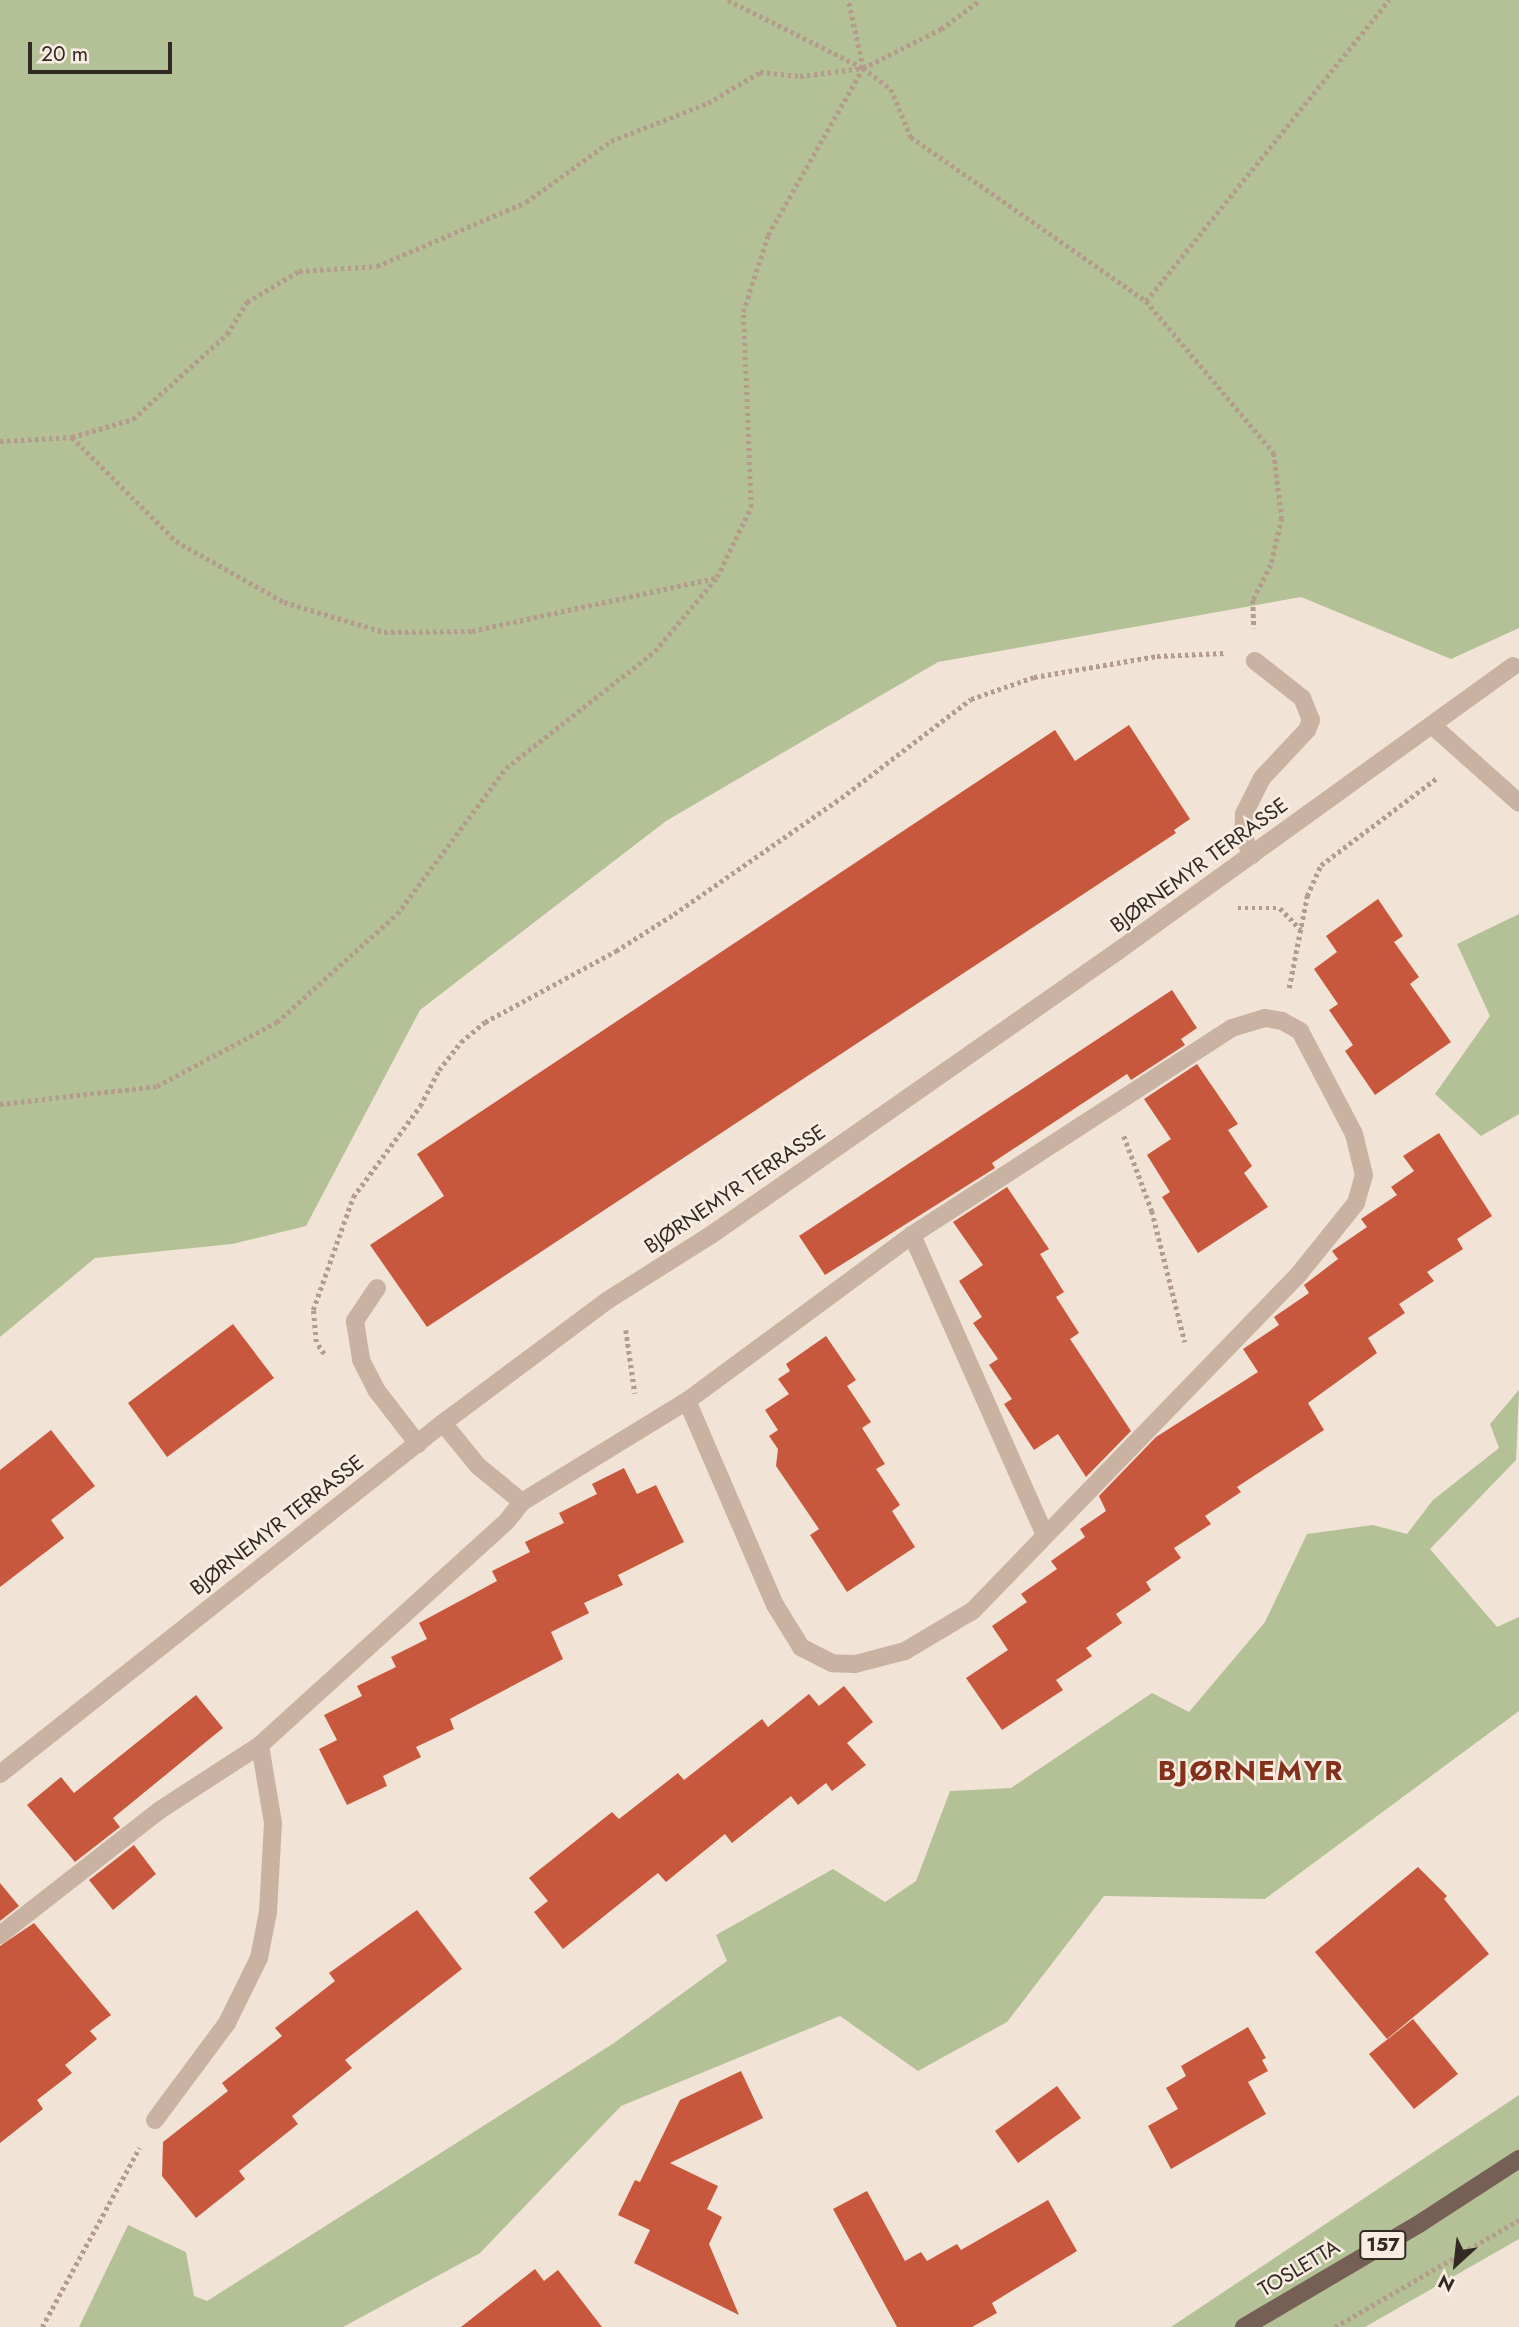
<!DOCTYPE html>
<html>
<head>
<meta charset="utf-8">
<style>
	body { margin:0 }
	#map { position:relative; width:1519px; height:2327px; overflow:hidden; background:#f1e3d6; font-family:Jost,sans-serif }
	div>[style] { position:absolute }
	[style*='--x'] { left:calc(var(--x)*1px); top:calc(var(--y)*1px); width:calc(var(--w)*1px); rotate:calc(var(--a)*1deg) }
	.green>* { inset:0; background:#b4c096 }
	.building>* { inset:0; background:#c8583d }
	.path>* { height:4.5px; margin-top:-2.25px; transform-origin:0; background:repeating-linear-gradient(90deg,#b49c8d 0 3.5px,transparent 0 7px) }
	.minor>* { height:18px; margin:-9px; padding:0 9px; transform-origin:9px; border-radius:9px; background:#c9b2a2 }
	.major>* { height:18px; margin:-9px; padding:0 9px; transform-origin:9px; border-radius:9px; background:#765f55 }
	span { translate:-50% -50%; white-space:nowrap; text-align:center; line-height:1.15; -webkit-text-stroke:5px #f9ede2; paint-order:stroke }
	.shield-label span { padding:2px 5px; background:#f9ede2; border:2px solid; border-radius:5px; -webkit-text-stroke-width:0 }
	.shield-label { font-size:19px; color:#332925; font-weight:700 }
	.street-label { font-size:21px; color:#332925 }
	.district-label { font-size:28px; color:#83311d; font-weight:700; letter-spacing:2px }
	.north { position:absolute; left:1421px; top:2229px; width:70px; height:70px; -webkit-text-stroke:5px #f9ede2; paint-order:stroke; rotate:207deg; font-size:19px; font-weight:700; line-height:28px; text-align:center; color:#332925 }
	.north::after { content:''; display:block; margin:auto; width:24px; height:32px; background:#332925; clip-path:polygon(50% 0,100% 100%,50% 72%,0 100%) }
	.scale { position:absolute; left:28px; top:42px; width:144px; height:32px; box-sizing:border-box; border:4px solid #332925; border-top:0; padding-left:9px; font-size:21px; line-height:24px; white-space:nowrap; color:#332925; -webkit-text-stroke:5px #f9ede2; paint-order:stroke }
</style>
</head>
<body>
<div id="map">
	<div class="green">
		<div style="clip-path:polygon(0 0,1519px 0,1519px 628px,1451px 659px,1301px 597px,938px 662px,666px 821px,420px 1010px,306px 1226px,232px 1244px,95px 1258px,0 1337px)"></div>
		<div style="clip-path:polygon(1519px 914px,1519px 1114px,1481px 1136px,1435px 1094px,1490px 1016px,1457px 944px)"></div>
		<div style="clip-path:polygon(1519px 1390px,1516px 1460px,1430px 1549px,1497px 1627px,1519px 1617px,1519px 1711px,1265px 1899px,1104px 1896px,1007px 2022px,918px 2071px,840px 2016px,621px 2106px,480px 2253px,343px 2327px,79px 2327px,128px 2225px,186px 2252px,194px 2296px,207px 2301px,614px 2043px,727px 1961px,716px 1935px,833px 1869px,885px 1902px,916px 1881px,950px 1791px,1011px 1788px,1152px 1693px,1189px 1712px,1265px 1622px,1307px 1534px,1373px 1525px,1407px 1534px,1433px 1500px,1499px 1448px,1490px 1424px)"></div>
		<div style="clip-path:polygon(1519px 2095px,1519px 2239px,1365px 2327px,1171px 2327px)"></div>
	</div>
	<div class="building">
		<div style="clip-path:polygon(1129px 725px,1190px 819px,1174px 830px,1176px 833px,427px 1327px,370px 1245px,444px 1196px,417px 1154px,1055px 730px,1075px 761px)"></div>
		<div style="clip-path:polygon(1378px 899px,1403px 936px,1394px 942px,1419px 977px,1410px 984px,1451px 1042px,1375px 1095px,1345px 1051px,1353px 1045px,1329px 1010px,1338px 1004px,1314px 969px,1337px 952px,1326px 936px)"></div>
		<div style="clip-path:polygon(1172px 990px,1197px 1028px,1181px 1039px,1185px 1045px,1131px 1080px,1127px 1074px,992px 1163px,995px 1168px,825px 1275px,799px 1236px)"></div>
		<div style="clip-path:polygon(1197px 1064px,1238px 1124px,1228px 1130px,1252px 1166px,1244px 1173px,1268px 1207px,1198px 1253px,1162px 1197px,1170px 1192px,1147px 1155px,1171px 1139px,1144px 1099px)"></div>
		<div style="clip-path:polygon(1439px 1133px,1492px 1216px,1457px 1239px,1463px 1249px,1427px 1272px,1434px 1281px,1399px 1304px,1405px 1313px,1368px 1338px,1377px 1353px,1308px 1403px,1324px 1430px,1237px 1487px,1241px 1492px,1205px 1516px,1211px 1524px,1174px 1548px,1181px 1558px,1146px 1582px,1151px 1590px,1116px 1614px,1122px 1623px,1086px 1648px,1092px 1656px,1056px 1680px,1063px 1690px,1002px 1730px,966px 1678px,1008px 1650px,992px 1626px,1027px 1602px,1021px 1594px,1057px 1569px,1051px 1561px,1085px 1537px,1080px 1529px,1106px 1511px,1099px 1496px,1156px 1437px,1258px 1372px,1243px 1349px,1279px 1325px,1274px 1317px,1309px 1293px,1304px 1285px,1338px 1259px,1332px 1251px,1367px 1227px,1361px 1219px,1397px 1195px,1391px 1187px,1414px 1171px,1403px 1156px)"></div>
		<div style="clip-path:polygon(1007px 1187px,1049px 1249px,1040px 1254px,1064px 1292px,1056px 1297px,1079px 1333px,1070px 1339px,1131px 1431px,1086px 1477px,1058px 1434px,1034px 1450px,1004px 1404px,1012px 1399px,989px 1365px,998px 1359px,973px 1323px,982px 1317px,959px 1281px,983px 1265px,953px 1222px)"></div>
		<div style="clip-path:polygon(233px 1324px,274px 1378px,167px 1457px,128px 1403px)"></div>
		<div style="clip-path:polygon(826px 1336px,856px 1380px,847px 1386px,871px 1422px,862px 1428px,885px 1464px,876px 1469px,900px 1505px,892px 1511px,915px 1547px,847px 1592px,810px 1535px,819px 1529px,776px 1466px,778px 1449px,769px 1436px,778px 1430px,765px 1410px,789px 1394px,778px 1379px,790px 1371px,786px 1364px)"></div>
		<div style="clip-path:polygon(51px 1430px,95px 1486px,51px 1520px,64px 1538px,0 1587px,0 1470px)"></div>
		<div style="clip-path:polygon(624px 1468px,637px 1494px,656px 1485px,684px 1542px,618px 1575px,623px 1585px,584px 1603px,589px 1613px,551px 1632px,563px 1659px,450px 1719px,454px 1729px,416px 1747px,421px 1757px,383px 1776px,387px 1786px,347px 1805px,319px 1749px,337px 1740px,324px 1715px,362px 1696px,357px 1686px,396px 1667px,391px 1657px,427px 1639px,419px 1623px,497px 1581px,492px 1571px,530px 1552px,525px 1542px,564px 1523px,559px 1513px,597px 1494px,592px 1484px)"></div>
		<div style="clip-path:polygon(844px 1686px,873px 1722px,847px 1743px,866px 1765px,832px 1791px,826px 1783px,798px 1805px,791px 1796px,732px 1843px,725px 1834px,666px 1882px,658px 1873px,563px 1949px,534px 1912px,548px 1901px,529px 1878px,612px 1812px,619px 1819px,678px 1773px,684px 1780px,762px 1719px,768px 1727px,809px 1694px,819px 1706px)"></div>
		<div style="clip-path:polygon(196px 1695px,223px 1728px,113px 1818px,120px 1827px,75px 1862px,27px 1805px,61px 1777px,74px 1793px)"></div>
		<div style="clip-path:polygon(134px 1845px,156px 1874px,113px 1910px,89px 1880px)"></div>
		<div style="clip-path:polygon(1418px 1867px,1447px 1896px,1444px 1899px,1489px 1954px,1387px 2039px,1315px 1952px)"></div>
		<div style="clip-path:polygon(0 1883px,19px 1906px,0 1921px)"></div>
		<div style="clip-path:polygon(417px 1910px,462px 1969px,345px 2060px,352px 2068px,292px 2116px,298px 2124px,239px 2171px,245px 2179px,196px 2218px,162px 2176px,163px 2142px,228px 2091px,222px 2083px,282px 2036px,275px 2028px,335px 1981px,329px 1973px)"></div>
		<div style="clip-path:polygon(34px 1923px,111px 2015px,90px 2031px,97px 2039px,65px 2065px,72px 2073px,37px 2100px,43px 2109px,0 2143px,0 1946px)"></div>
		<div style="clip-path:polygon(1413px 2019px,1458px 2074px,1414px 2109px,1369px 2054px)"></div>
		<div style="clip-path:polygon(1248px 2027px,1266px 2058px,1262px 2060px,1268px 2071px,1248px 2082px,1266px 2114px,1171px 2169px,1148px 2126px,1178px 2109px,1166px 2088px,1186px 2076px,1181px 2066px)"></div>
		<div style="clip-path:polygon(741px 2071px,763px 2118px,670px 2163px,718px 2186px,707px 2209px,722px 2217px,709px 2244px,739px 2315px,634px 2263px,650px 2230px,618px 2215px,635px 2180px,640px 2182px,680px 2100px)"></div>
		<div style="clip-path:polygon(1057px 2086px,1081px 2118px,1018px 2163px,995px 2131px)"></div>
		<div style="clip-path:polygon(867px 2191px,905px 2261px,921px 2252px,927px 2261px,957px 2244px,961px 2250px,1048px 2200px,1077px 2251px,992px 2303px,997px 2313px,972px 2327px,897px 2327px,833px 2209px)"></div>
		<div style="clip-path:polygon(535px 2269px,544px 2281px,558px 2270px,602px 2327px,461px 2327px)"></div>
	</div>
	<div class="path">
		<div style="--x:728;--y:0;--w:151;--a:26.7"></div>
		<div style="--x:863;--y:68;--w:35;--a:37"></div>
		<div style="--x:891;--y:89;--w:52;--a:67.4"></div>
		<div style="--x:911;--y:137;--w:287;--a:34.9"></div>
		<div style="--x:1146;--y:301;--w:387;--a:-51.1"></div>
		<div style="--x:1146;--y:301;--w:199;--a:49.9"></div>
		<div style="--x:1274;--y:453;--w:65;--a:83"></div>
		<div style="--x:1282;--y:518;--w:48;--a:103.2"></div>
		<div style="--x:1271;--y:565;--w:39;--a:117"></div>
		<div style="--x:1253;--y:600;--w:28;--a:88"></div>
		<div style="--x:72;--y:437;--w:147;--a:45"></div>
		<div style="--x:176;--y:541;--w:124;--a:29.5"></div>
		<div style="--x:284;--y:602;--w:104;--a:16.7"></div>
		<div style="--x:384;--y:632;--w:88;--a:-0.7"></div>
		<div style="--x:472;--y:631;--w:250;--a:-12.3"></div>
		<div style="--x:0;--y:441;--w:72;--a:-3.2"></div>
		<div style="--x:72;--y:437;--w:64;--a:-16.4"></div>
		<div style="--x:133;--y:419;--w:127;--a:-42.1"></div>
		<div style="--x:227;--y:334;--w:38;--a:-58"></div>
		<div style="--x:247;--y:302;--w:61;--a:-30.8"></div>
		<div style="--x:299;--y:271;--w:78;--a:-3.7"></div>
		<div style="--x:377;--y:266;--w:162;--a:-23.2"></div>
		<div style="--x:526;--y:202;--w:105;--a:-35.7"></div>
		<div style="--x:611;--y:141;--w:104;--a:-21.4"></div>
		<div style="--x:708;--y:103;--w:61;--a:-30.8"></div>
		<div style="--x:760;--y:72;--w:40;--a:5.7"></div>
		<div style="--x:800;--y:76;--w:64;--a:-7.2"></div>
		<div style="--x:863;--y:68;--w:87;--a:-26.6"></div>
		<div style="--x:941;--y:29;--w:49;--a:-36.6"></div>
		<div style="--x:1238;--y:908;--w:42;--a:0"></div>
		<div style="--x:1280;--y:908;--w:30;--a:46"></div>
		<div style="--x:1289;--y:988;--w:94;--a:-78.9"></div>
		<div style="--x:1307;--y:896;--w:34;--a:-66"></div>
		<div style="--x:1321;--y:865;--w:146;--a:-36.9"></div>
		<div style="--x:0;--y:1104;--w:158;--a:-6.5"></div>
		<div style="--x:157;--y:1086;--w:136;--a:-28.1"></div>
		<div style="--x:277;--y:1022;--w:161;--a:-42"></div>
		<div style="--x:397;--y:914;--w:182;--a:-53.3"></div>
		<div style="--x:506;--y:768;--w:189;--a:-38.1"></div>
		<div style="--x:655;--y:651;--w:97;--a:-50"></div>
		<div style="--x:717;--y:577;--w:78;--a:-64.1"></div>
		<div style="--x:751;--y:507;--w:195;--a:-92.3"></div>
		<div style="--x:743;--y:312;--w:81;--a:-72"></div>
		<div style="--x:768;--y:235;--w:192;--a:-60.4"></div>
		<div style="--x:863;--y:68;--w:70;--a:-102.4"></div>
		<div style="--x:1124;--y:1136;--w:80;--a:69.5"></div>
		<div style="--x:1152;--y:1211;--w:135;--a:75.9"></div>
		<div style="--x:626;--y:1330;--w:64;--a:81.9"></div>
		<div style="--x:324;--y:1354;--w:14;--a:-124"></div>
		<div style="--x:316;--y:1342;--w:32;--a:-95"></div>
		<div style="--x:313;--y:1310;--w:120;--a:-70.5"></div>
		<div style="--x:353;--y:1197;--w:113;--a:-53.6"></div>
		<div style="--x:420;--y:1106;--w:41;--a:-62.2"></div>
		<div style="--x:439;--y:1070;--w:36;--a:-52"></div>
		<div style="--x:461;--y:1042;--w:31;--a:-40"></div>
		<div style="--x:485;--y:1022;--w:149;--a:-28.5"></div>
		<div style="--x:616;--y:951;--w:69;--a:-32.5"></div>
		<div style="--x:674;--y:914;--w:203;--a:-34.8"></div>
		<div style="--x:841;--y:798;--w:163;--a:-37.3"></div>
		<div style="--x:971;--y:699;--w:67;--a:-19.2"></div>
		<div style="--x:1034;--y:677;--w:125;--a:-9.7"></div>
		<div style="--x:1157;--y:656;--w:67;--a:-2.6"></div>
		<div style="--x:42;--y:2327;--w:204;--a:-61.5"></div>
		<div style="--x:1335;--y:2327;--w:213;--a:-30.2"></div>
	</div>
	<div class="minor">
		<div style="--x:1433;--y:726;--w:115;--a:41.8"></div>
		<div style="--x:1252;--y:855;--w:21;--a:-115"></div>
		<div style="--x:1243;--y:836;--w:22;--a:-87"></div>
		<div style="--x:1244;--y:814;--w:40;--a:-63.4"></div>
		<div style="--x:1262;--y:778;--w:66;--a:-46.8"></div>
		<div style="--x:1307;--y:730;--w:11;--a:-68"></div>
		<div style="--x:1311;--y:720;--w:24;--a:-112"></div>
		<div style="--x:1302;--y:698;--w:60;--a:-141.8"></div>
		<div style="--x:912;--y:1235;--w:326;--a:66.1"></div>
		<div style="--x:377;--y:1288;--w:40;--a:124"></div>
		<div style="--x:355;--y:1321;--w:39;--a:81"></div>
		<div style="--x:361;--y:1360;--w:35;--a:63"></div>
		<div style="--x:377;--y:1391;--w:67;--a:52.3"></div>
		<div style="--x:443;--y:1423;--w:55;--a:50.9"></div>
		<div style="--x:478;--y:1466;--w:57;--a:39.3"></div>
		<div style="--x:0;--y:1774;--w:565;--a:-38.39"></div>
		<div style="--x:443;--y:1423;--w:206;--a:-36.7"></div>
		<div style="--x:608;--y:1300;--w:122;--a:-32.3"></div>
		<div style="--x:711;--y:1235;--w:496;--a:-34.9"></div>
		<div style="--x:1118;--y:951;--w:487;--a:-35.8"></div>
		<div style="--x:0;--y:1935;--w:203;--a:-38"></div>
		<div style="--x:160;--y:1810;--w:119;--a:-33"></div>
		<div style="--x:260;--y:1745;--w:333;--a:-42.2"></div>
		<div style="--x:507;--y:1521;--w:24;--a:-52"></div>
		<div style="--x:522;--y:1502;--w:193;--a:-31.5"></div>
		<div style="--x:687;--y:1401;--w:280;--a:-36.4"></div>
		<div style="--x:912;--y:1235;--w:381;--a:-32.9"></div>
		<div style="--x:1232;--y:1028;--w:34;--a:-17"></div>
		<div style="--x:1265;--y:1018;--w:17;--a:10"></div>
		<div style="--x:1282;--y:1021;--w:21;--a:29"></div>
		<div style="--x:1300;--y:1031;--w:116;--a:62.3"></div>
		<div style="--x:1354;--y:1134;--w:42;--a:76.3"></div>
		<div style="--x:1364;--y:1175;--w:29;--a:106"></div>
		<div style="--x:1356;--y:1203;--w:91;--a:128.8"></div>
		<div style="--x:1299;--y:1274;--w:470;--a:134.1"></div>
		<div style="--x:972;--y:1611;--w:78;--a:149.2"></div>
		<div style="--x:905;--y:1651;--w:52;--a:165.4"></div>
		<div style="--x:855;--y:1664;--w:23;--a:-178"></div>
		<div style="--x:832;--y:1663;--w:35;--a:-153"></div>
		<div style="--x:801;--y:1647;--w:49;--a:-121.8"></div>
		<div style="--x:775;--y:1605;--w:222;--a:-113.3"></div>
		<div style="--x:155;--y:2120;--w:121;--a:-53.4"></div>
		<div style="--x:227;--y:2023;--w:72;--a:-63.8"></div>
		<div style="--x:259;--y:1958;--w:47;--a:-78.9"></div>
		<div style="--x:268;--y:1912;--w:89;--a:-86.8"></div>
		<div style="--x:273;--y:1823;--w:79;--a:-99.5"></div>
	</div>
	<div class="major">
		<div style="--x:1244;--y:2327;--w:207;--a:-30.5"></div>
		<div style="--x:1422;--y:2222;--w:116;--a:-33"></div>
	</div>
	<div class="shield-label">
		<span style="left:1383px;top:2245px">157</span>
	</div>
	<div class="street-label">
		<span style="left:1199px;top:865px;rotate:-36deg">BJØRNEMYR TERRASSE</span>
		<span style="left:735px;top:1189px;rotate:-34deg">BJØRNEMYR TERRASSE</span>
		<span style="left:277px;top:1525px;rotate:-38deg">BJØRNEMYR TERRASSE</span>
		<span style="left:1299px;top:2268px;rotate:-31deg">TOSLETTA</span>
	</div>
	<div class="district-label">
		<span style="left:1251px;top:1771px">BJØRNEMYR</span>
	</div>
	<div class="north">N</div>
	<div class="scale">20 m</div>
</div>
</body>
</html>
